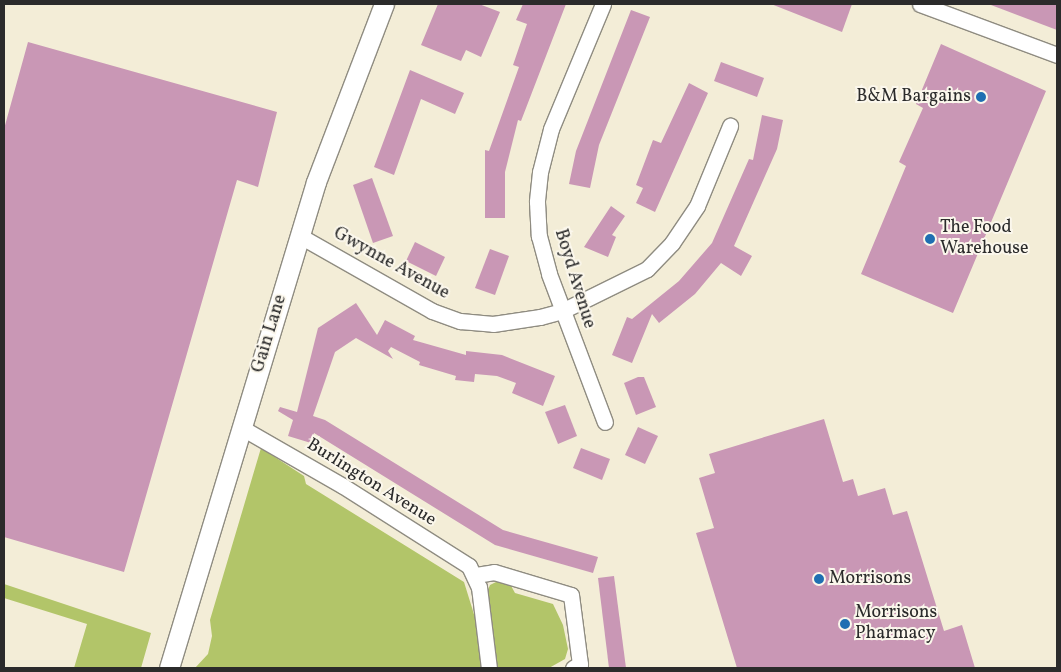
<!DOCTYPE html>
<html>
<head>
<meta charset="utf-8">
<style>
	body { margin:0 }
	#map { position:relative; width:1061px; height:672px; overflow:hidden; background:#f3edd7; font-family:Vollkorn,serif }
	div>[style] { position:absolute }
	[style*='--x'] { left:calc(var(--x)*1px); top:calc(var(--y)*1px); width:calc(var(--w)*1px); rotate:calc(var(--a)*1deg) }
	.green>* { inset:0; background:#b2c569 }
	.building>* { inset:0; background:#c997b5 }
	.roads { filter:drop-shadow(1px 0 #8f8c81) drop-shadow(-1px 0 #8f8c81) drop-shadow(0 1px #8f8c81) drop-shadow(0 -1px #8f8c81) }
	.minor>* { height:15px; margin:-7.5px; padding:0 7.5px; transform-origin:7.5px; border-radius:7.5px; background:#fff }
	.tertiary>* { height:19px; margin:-9.5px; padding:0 9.5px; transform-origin:9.5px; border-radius:9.5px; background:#fff }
	.dots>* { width:14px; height:14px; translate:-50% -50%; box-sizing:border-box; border:2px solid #fbf7ec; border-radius:50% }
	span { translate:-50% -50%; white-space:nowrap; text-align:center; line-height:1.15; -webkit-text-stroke:4px #fbf7ec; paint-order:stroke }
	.poi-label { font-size:18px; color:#2b2b2b }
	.right { translate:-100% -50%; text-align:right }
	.left { translate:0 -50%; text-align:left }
	.street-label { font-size:18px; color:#2b2b2b }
	.frame { position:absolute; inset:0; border:5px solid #2b2b2b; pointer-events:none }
</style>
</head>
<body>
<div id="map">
	<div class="green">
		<div style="clip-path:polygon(261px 448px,304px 476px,306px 484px,464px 582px,477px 624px,482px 668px,195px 668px,208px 654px,212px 636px,210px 620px)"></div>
		<div style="clip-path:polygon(500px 580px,510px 584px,515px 593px,553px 604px,563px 625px,568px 649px,565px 659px,549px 668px,496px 668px,487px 592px,490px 585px)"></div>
		<div style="clip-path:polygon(4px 584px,151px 633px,141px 668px,74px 668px,87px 624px,4px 598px)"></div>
	</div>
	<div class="building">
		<div style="clip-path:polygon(438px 4px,479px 4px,500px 12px,481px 57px,466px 50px,461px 61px,421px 45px)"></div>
		<div style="clip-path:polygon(523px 4px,566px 4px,521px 121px,518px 120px,505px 172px,505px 218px,485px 218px,485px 150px,489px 151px,519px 67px,513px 65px,527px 24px,516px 20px)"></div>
		<div style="clip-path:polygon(771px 4px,852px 4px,842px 32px)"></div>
		<div style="clip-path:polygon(992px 4px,1057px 4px,1057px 30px,991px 5px)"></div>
		<div style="clip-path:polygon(631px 10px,650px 17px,599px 145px,590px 188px,569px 184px,576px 151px)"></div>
		<div style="clip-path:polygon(28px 42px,277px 112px,258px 187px,237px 180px,124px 572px,4px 537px,4px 129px)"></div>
		<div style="clip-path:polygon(941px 44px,1046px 91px,953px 313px,861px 274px,906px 166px,899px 162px,923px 108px,916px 104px)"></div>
		<div style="clip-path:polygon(721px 62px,764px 78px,757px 97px,714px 81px)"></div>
		<div style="clip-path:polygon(410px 70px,464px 93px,455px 114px,421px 99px,394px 175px,374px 167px)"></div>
		<div style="clip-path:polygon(689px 83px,708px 93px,655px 212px,636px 203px,643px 188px,636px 185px,653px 140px,661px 143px)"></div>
		<div style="clip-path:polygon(762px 115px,783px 120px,777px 149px,734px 246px,752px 256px,741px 276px,721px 263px,695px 294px,659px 323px,652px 314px,632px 363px,612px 355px,627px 317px,632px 319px,679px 281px,712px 243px,749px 159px,753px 160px)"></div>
		<div style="clip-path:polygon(372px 178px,393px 236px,373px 243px,353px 185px)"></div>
		<div style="clip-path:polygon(611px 206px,625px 216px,612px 235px,616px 237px,608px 257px,584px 247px)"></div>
		<div style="clip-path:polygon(415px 242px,445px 257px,436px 276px,406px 261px)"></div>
		<div style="clip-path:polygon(490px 249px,509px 256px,495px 295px,475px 288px)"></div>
		<div style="clip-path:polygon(356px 303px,377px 335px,385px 320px,415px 336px,413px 340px,466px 355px,466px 351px,502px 355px,555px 376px,543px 406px,512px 393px,516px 383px,497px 376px,475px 374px,474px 382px,455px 380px,456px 376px,419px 365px,420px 362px,391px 347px,388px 351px,393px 359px,356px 338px,335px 352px,313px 416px,325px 420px,503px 530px,598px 557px,593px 573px,495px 545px,314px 433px,311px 443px,288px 436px,293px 420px,278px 411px,280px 407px,297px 412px,318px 328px)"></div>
		<div style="clip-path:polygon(638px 377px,644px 377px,656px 407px,636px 415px,624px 383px)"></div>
		<div style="clip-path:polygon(565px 405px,577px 436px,558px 444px,545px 412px)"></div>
		<div style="clip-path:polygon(824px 419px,843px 482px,853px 479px,858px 496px,885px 488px,893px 515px,907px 511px,944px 631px,962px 625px,975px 668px,737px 668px,696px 533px,714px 528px,699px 478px,715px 473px,709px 454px)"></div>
		<div style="clip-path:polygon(638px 427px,658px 436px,645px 464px,625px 455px)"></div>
		<div style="clip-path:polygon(581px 448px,610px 459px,602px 480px,573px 468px)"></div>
		<div style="clip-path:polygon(614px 576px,626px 668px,609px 668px,598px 578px)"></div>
	</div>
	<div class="roads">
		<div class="minor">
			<div style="--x:603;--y:4;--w:135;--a:112.6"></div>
			<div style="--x:551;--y:129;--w:44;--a:104.3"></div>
			<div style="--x:540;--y:172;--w:30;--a:96"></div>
			<div style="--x:537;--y:202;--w:34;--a:87"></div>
			<div style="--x:539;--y:236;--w:39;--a:75"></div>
			<div style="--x:549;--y:274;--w:158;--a:69.3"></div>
			<div style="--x:920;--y:4;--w:146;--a:20.4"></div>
			<div style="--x:300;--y:236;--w:152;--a:29.6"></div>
			<div style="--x:432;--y:311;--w:30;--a:20"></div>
			<div style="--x:460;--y:321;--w:33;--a:5"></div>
			<div style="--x:493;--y:324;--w:48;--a:-8.5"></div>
			<div style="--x:540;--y:317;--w:23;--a:-15"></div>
			<div style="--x:562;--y:311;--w:95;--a:-26.3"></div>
			<div style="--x:647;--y:269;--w:36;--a:-46"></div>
			<div style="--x:672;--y:243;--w:45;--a:-56"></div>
			<div style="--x:697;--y:206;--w:87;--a:-67.6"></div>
			<div style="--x:242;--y:428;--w:116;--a:29.9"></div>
			<div style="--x:343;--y:486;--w:149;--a:32.4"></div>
			<div style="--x:469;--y:566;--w:23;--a:65"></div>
			<div style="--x:479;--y:587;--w:82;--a:83"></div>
			<div style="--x:476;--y:575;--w:18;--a:-9"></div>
			<div style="--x:494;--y:572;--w:80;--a:16.6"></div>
			<div style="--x:571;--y:595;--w:70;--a:82.6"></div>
			<div style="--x:580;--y:664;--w:8;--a:150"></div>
		</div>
		<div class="tertiary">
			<div style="--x:169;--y:668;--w:508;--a:-73.17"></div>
			<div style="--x:316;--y:182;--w:191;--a:-69.1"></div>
		</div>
	</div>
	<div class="dots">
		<div style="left:981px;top:97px;background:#1f6fb2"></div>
		<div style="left:930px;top:239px;background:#1f6fb2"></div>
		<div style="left:819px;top:579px;background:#1f6fb2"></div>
		<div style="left:845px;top:624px;background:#1f6fb2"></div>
	</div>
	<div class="poi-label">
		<span class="right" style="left:971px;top:97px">B&amp;M Bargains</span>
		<span class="left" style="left:940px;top:239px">The Food<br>Warehouse</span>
		<span class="left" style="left:829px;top:579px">Morrisons</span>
		<span class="left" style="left:855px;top:624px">Morrisons<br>Pharmacy</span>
	</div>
	<div class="street-label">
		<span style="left:391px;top:264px;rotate:29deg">Gwynne Avenue</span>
		<span style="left:574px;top:279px;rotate:73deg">Boyd Avenue</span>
		<span style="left:270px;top:334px;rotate:-73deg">Gain Lane</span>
		<span style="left:371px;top:483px;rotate:32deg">Burlington Avenue</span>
	</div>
	<div class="frame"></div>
</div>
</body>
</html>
